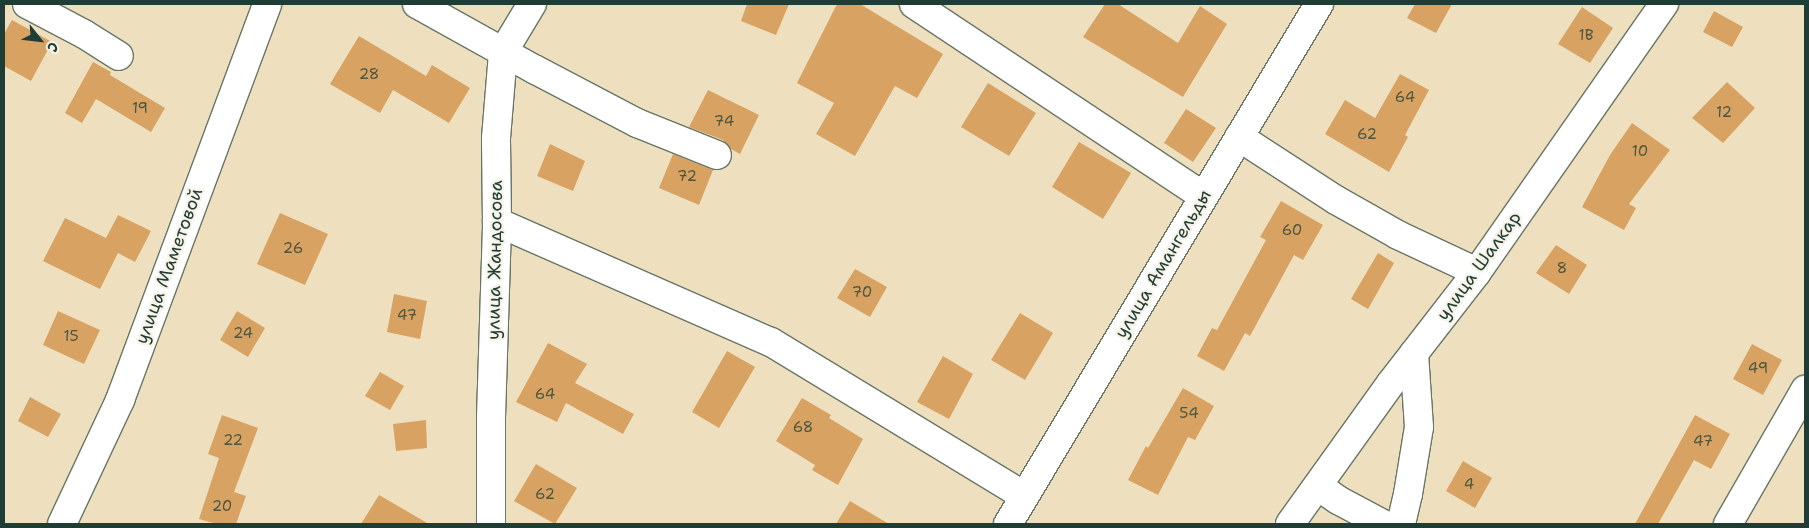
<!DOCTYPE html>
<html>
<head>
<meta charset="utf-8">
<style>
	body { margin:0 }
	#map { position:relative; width:1809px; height:528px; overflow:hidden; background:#eee0bf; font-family:"Shantell Sans",sans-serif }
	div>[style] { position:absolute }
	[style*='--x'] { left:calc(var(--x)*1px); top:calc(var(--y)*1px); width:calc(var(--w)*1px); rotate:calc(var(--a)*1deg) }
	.building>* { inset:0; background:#d8a262 }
	.roads { filter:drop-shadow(1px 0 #677665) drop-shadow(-1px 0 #677665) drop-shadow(0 1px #677665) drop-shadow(0 -1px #677665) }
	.minor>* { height:28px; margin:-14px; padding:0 14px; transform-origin:14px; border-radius:14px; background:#fff }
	span { translate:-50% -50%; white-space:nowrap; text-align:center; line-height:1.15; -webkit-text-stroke:4.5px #f7f3e8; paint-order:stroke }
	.number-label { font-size:15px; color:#4d5640 }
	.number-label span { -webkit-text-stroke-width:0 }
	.street-label { font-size:18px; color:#1f3d34 }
	.frame { position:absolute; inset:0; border:5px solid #1f3d34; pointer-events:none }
	.north { position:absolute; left:15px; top:15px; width:50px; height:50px; -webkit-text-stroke:4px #f7f3e8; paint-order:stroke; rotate:119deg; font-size:14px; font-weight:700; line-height:20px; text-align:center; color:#1f3d34 }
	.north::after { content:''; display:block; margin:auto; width:18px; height:22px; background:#1f3d34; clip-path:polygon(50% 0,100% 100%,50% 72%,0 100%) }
</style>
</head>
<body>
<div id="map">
	<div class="building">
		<div style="clip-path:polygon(747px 4px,789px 4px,776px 35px,741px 21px)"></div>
		<div style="clip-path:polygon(837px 4px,860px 4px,943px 54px,917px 98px,895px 86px,855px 156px,816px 134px,834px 103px,797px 83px)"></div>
		<div style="clip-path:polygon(1105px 4px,1118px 4px,1178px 43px,1200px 6px,1227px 24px,1183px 97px,1083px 37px)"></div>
		<div style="clip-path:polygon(1415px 4px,1452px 4px,1436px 33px,1407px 18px)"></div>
		<div style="clip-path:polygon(1582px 7px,1613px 28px,1590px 63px,1558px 44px)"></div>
		<div style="clip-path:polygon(1714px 11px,1743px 27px,1732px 47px,1703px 32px)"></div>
		<div style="clip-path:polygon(12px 20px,52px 42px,31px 81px,4px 66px,4px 34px)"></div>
		<div style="clip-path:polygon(359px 36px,426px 76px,432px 65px,470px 88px,449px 123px,393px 90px,380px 113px,330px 84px)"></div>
		<div style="clip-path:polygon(93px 62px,111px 72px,110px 75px,165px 108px,151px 132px,96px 99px,82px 123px,65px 113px)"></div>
		<div style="clip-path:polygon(1400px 74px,1429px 90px,1405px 135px,1408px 137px,1389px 172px,1325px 134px,1345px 100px,1375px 118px)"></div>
		<div style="clip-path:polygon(1727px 82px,1755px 108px,1723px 143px,1692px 118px)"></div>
		<div style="clip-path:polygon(988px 83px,1036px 113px,1009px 156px,961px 127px)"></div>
		<div style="clip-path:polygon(708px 90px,759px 115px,740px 154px,731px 149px,723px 140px,689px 127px)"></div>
		<div style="clip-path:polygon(1186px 109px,1216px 128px,1193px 162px,1164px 143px)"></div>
		<div style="clip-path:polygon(1632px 123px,1670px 150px,1629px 204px,1636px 208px,1624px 230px,1582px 207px,1610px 155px)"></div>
		<div style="clip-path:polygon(1079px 142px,1131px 173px,1103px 219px,1052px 187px)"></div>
		<div style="clip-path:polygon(550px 144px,585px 161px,573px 191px,537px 176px)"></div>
		<div style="clip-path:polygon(673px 154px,713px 170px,699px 205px,659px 188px)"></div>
		<div style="clip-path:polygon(1281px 201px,1323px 225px,1303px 260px,1294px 255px,1250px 336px,1245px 333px,1224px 371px,1197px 356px,1212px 328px,1217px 330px,1266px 240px,1260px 237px)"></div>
		<div style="clip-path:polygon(280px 213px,328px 234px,305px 285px,257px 264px)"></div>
		<div style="clip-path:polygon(118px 215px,151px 231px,135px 262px,118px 253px,100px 289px,43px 261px,65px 218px,106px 238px)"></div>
		<div style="clip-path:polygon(1556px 245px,1587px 265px,1569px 294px,1536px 273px)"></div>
		<div style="clip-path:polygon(1378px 253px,1394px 263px,1368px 309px,1351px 299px)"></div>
		<div style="clip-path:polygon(855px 269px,887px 287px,870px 317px,837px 298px)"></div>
		<div style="clip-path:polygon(394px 294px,427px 301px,420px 339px,387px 332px)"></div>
		<div style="clip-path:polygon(58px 311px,100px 330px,84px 364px,43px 345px)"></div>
		<div style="clip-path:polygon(237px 311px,265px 328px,248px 357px,220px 340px)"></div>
		<div style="clip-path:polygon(1020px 313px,1053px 333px,1025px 380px,991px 360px)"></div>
		<div style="clip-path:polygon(548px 343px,587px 364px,575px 383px,634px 414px,623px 434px,566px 403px,557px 422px,516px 402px)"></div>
		<div style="clip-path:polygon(1752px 344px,1782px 360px,1763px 395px,1733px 379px)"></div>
		<div style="clip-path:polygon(727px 351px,755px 367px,719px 428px,692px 412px)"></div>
		<div style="clip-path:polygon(943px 356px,973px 374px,949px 419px,917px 402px)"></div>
		<div style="clip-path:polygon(380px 372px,404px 386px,390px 410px,365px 396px)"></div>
		<div style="clip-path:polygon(1183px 388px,1214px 406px,1195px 440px,1188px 437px,1158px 495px,1128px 480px,1146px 446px,1148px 448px)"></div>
		<div style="clip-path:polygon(30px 397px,61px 414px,48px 437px,18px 421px)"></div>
		<div style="clip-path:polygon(802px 398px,831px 415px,829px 418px,863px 439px,838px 485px,812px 470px,815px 465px,776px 441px)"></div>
		<div style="clip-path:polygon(222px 415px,258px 428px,234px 492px,246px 496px,236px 524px,217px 524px,199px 519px,219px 458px,208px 454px)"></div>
		<div style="clip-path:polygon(1695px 415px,1730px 434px,1711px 469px,1694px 460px,1658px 524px,1635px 524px)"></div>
		<div style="clip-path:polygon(426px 420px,427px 448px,396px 451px,393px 424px)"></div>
		<div style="clip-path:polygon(1463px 461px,1492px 478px,1475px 508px,1446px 491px)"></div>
		<div style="clip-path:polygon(536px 464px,577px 488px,555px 524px,514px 501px)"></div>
		<div style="clip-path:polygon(379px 495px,429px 524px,361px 524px)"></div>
		<div style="clip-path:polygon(850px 501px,889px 524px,836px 524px)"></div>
	</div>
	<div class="roads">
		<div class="minor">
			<div style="--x:27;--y:4;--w:64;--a:27.8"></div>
			<div style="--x:84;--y:34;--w:41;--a:32.2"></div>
			<div style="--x:417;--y:4;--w:134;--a:29.1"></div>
			<div style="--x:534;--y:69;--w:116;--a:27.7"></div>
			<div style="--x:637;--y:123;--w:86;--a:21.8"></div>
			<div style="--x:914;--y:4;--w:347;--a:33.6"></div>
			<div style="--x:1239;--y:137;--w:116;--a:33"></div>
			<div style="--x:1336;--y:200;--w:71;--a:29.4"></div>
			<div style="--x:1398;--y:235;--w:87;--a:25.1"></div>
			<div style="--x:497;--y:222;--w:299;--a:23.7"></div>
			<div style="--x:771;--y:342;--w:296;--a:31.3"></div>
			<div style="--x:1318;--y:486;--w:24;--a:35"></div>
			<div style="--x:1338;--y:500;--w:51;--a:28.1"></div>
			<div style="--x:62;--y:524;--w:137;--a:-64.9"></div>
			<div style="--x:120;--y:400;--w:422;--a:-69.6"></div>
			<div style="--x:491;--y:524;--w:107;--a:-90"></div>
			<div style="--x:491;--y:417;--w:195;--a:-88.2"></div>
			<div style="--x:497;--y:222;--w:84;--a:-90.7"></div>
			<div style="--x:496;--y:138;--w:86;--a:-85.3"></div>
			<div style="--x:503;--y:52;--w:56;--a:-58.9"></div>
			<div style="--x:1008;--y:524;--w:606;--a:-59.12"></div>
			<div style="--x:1290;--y:524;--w:173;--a:-54.4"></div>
			<div style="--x:1391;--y:383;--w:140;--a:-52.2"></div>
			<div style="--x:1477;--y:272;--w:327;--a:-55.1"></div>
			<div style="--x:1401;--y:524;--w:31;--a:-77"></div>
			<div style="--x:1408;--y:494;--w:68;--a:-80.7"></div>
			<div style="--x:1419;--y:427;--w:74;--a:-93.9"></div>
			<div style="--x:1728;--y:524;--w:155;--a:-60.1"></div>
		</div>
	</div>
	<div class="number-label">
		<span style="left:1586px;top:36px">1В</span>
		<span style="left:369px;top:75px">28</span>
		<span style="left:1405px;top:98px">64</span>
		<span style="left:140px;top:109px">19</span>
		<span style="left:1724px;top:113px">12</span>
		<span style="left:724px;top:122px">74</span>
		<span style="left:1367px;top:135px">62</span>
		<span style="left:1640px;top:152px">10</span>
		<span style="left:687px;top:177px">72</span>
		<span style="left:1292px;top:231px">60</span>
		<span style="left:293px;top:249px">26</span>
		<span style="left:1562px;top:269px">8</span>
		<span style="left:862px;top:293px">70</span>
		<span style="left:407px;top:316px">47</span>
		<span style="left:243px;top:334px">24</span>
		<span style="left:71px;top:337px">15</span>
		<span style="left:1758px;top:369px">49</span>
		<span style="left:545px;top:395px">64</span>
		<span style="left:1189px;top:414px">54</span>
		<span style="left:803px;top:428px">68</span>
		<span style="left:233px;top:441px">22</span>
		<span style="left:1703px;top:442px">47</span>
		<span style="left:1469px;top:485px">4</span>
		<span style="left:545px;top:495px">62</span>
		<span style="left:222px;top:507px">20</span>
	</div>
	<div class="street-label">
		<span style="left:495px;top:260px;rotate:-89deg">улица Жандосова</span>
		<span style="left:1163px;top:264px;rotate:-59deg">улица Амангельды</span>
		<span style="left:169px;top:266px;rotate:-70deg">улица Маметовой</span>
		<span style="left:1479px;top:266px;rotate:-54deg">улица Шалкар</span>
	</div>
	<div class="frame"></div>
	<div class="north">С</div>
</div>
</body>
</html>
